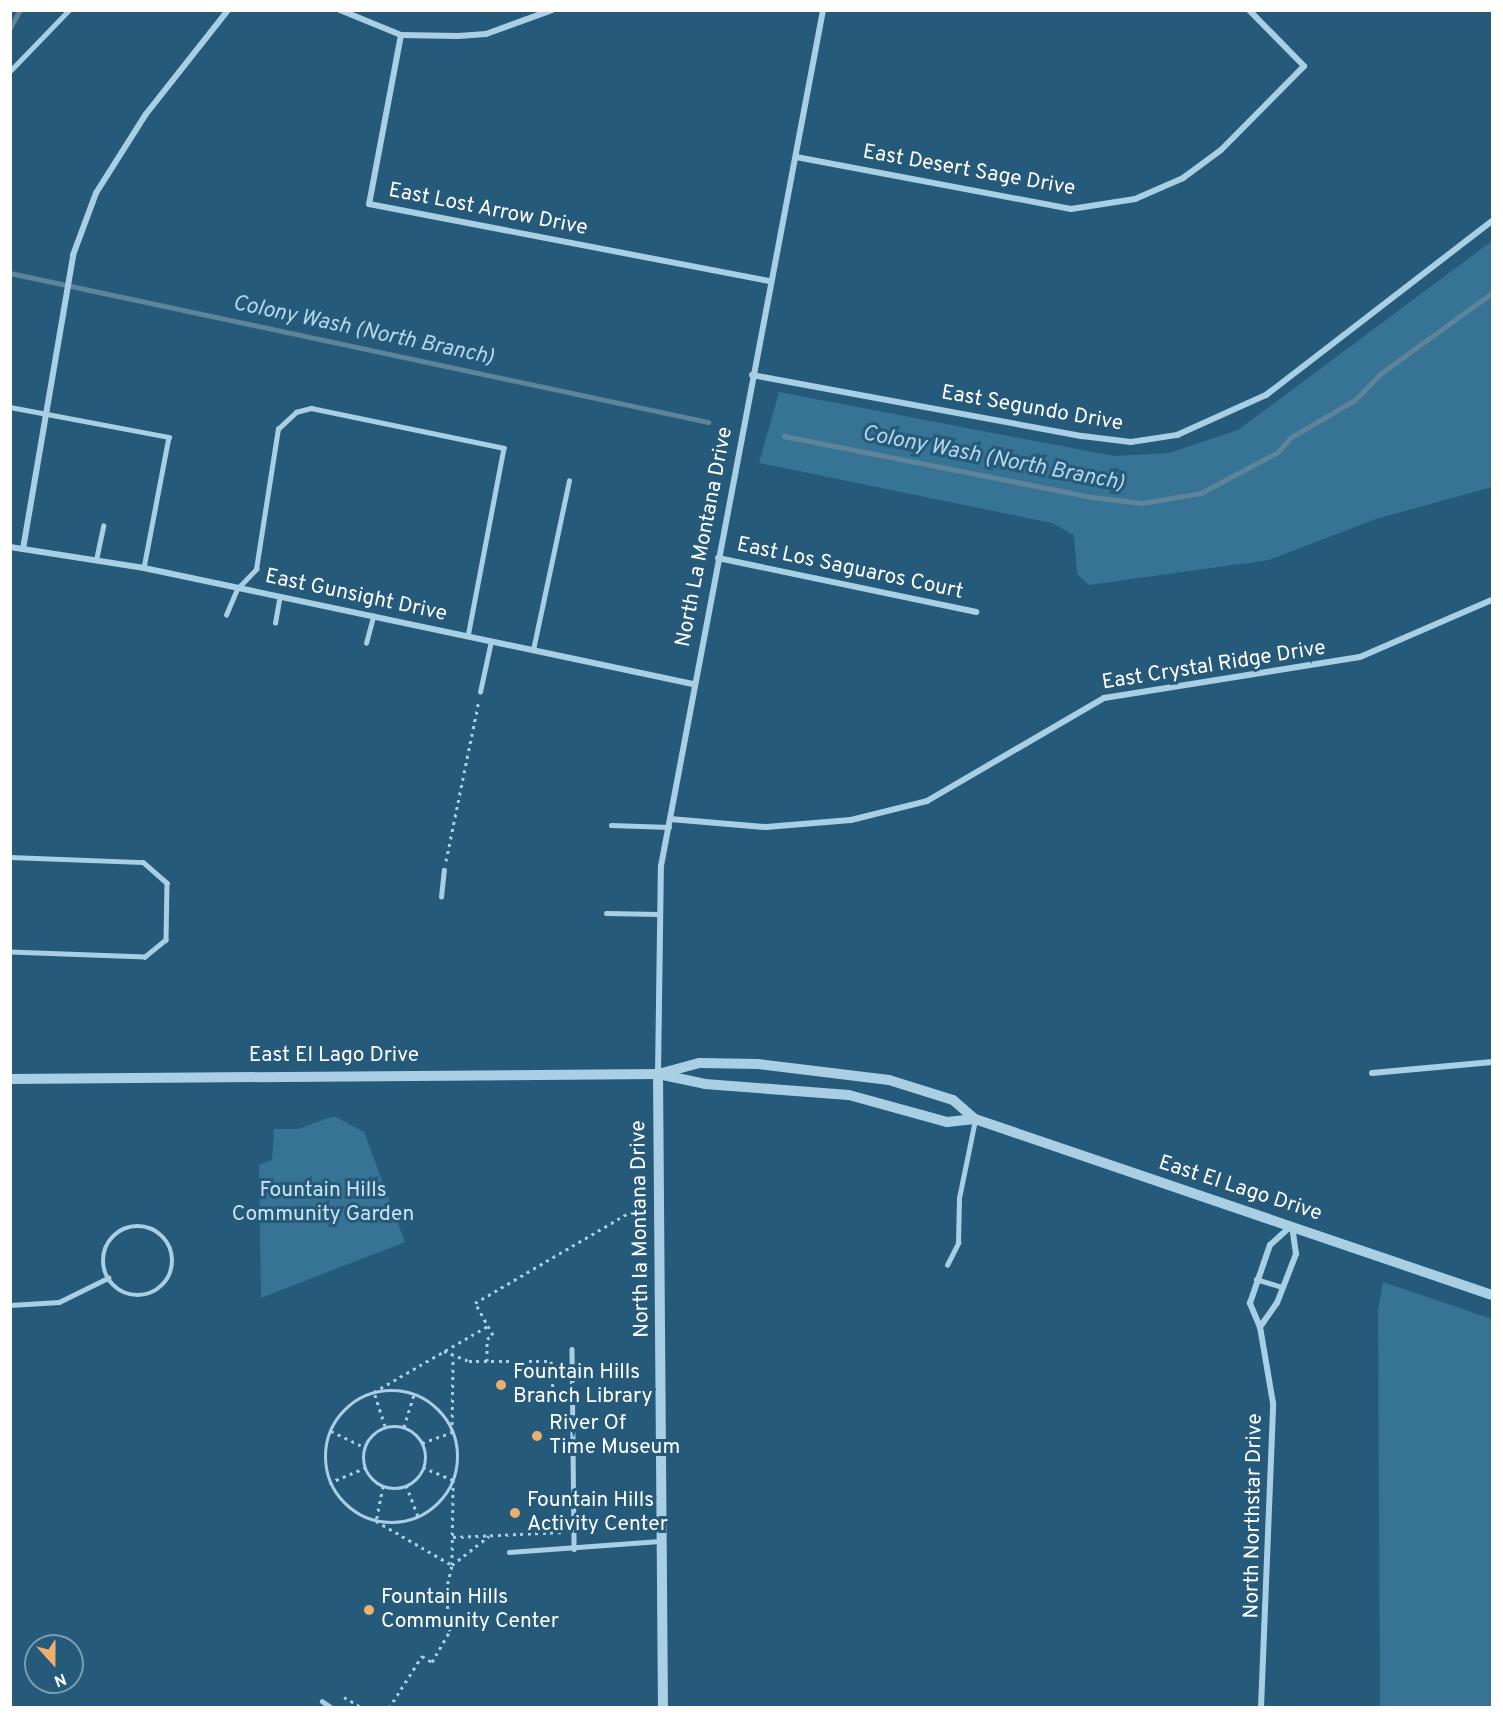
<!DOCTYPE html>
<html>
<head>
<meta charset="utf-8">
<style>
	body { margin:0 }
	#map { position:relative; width:1503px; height:1718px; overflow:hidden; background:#255a7a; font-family:Overpass,sans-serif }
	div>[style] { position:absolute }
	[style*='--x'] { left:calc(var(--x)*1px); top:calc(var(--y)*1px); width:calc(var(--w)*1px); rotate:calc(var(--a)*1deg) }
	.green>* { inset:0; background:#367395 }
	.stream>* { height:4.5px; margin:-2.25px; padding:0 2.25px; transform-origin:2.25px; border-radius:2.25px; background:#5e849a }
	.path>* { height:3px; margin-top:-1.5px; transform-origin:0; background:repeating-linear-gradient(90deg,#a8cfe4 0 3px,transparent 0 7.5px) }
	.path>.ring { margin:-1.5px; padding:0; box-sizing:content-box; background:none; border:3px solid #a8cfe4; border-radius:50% }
	.service>* { height:4.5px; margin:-2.25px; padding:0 2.25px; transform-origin:2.25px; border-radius:2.25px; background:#a8cfe4 }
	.service>.ring { margin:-2.25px; padding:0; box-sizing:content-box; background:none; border:4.5px solid #a8cfe4; border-radius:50% }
	.minor>* { height:6px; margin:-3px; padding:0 3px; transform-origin:3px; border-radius:3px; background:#a8cfe4 }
	.tertiary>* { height:10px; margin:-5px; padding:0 5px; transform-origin:5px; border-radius:5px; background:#a8cfe4 }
	.dots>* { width:16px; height:16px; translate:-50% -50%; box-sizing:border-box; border:3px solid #255a7a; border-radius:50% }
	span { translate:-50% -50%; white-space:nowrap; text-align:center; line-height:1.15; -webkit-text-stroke:6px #255a7a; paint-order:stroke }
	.street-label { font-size:21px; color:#fff }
	.park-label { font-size:21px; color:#cae5f3 }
	.poi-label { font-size:21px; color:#fff }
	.left { translate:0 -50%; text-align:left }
	.water-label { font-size:22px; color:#b3d8ec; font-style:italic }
	.frame { position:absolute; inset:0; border:12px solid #fff; pointer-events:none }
	.north { position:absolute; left:24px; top:1634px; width:60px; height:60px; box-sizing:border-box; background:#255a7a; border:2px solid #7c9caf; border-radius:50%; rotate:159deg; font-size:16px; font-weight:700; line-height:24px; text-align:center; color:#fff }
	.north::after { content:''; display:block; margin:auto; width:21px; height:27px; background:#edaf6d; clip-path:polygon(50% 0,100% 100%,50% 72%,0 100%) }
</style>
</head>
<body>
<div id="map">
	<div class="green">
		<div style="clip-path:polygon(1492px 241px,1492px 487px,1376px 519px,1269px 560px,1089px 585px,1077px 574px,1074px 535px,1052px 523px,759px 463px,779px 392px,1114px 456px,1169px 453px,1238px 430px)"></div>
		<div style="clip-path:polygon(334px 1116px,364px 1132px,405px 1242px,261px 1298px,259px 1165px,272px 1160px,274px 1129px,298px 1129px)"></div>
		<div style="clip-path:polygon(1383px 1282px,1492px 1319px,1492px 1707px,1380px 1707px,1378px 1310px)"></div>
	</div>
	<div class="stream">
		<div style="--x:10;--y:28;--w:21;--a:-61"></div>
		<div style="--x:10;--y:273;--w:714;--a:12.05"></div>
		<div style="--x:784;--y:436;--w:314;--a:11.2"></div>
		<div style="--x:1092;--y:497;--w:50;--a:6.8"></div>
		<div style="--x:1142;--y:503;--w:60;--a:-9.6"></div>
		<div style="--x:1201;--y:493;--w:87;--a:-28"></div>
		<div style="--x:1278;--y:452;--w:18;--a:-49"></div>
		<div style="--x:1290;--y:438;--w:75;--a:-30.3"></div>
		<div style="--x:1355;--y:400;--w:36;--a:-46"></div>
		<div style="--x:1380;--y:374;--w:138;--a:-35.9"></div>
	</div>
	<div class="path">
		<div style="--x:446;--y:861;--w:164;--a:-78.4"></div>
		<div style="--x:444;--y:1351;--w:27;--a:22"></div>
		<div style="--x:469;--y:1361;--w:82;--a:0"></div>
		<div style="--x:551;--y:1361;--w:30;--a:86"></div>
		<div style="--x:487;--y:1361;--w:22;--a:-90"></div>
		<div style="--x:487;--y:1339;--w:7;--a:-34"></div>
		<div style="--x:493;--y:1335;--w:37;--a:-119"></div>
		<div style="--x:475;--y:1303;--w:176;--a:-30.4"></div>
		<div class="ring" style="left:325px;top:1390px;width:129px;height:129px"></div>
		<div style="--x:385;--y:1426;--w:36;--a:-108"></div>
		<div style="--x:374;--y:1392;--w:132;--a:-30.1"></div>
		<div class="ring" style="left:363px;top:1426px;width:59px;height:59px"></div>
		<div style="--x:404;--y:1427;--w:34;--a:-73"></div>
		<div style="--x:331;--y:1431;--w:37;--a:26"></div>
		<div style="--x:422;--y:1443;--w:32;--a:-20"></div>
		<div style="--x:452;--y:1432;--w:75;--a:-89.2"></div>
		<div style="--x:329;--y:1483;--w:39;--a:-23"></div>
		<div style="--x:406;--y:1485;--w:34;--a:69"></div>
		<div style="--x:383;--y:1486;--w:36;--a:101"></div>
		<div style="--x:376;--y:1521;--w:88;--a:30.1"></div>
		<div style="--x:452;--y:1565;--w:85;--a:-89.3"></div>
		<div style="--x:453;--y:1480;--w:33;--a:-157"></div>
		<div style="--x:453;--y:1537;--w:112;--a:-2.6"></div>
		<div style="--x:344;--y:1697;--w:21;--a:31"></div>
		<div style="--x:389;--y:1708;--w:62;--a:-57.6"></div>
		<div style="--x:422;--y:1656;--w:12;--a:31"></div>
		<div style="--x:432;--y:1662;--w:36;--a:-60"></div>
		<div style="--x:450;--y:1631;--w:40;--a:-95.7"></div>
		<div style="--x:446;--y:1591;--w:27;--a:-77"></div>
		<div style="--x:452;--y:1565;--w:47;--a:-38.1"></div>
	</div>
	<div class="service">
		<div style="--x:10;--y:71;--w:85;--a:-46"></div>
		<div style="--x:10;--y:407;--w:162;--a:10.7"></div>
		<div style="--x:169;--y:437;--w:133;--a:100.8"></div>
		<div style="--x:96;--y:560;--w:35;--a:-78"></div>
		<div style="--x:226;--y:615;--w:28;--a:-67"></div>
		<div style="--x:237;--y:589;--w:28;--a:-46"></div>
		<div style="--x:256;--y:569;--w:142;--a:-81.1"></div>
		<div style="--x:278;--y:429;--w:25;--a:-43"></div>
		<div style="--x:296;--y:412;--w:16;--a:-15"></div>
		<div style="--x:311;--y:408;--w:197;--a:11.7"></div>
		<div style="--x:504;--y:448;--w:191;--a:100.8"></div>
		<div style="--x:275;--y:623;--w:27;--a:-80"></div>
		<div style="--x:366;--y:643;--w:28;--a:-75"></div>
		<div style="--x:533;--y:650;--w:173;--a:-78"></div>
		<div style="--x:480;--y:692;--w:52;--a:-77.8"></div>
		<div style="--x:611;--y:825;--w:58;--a:2"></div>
		<div style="--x:10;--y:857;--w:133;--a:2.2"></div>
		<div style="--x:143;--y:862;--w:32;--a:41"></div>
		<div style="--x:167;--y:883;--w:57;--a:91"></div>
		<div style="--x:166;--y:940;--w:27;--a:141"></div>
		<div style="--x:145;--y:957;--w:135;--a:-177.9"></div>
		<div style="--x:441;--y:897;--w:27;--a:-84"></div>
		<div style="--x:606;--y:913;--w:53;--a:1.1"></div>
		<div class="ring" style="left:103px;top:1226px;width:65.5px;height:65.5px"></div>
		<div style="--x:947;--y:1265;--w:25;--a:-63"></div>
		<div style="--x:958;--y:1243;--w:45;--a:-88.7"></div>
		<div style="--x:959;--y:1198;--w:80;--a:-78.4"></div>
		<div style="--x:1256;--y:1279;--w:27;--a:17"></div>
		<div style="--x:10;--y:1305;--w:49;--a:-3.5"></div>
		<div style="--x:59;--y:1302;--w:55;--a:-26.1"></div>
		<div style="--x:572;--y:1349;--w:200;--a:89.4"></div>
		<div style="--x:509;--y:1552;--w:151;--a:-4.2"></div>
		<div style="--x:322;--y:1701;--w:12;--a:35"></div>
	</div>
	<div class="minor">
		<div style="--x:340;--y:10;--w:66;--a:22.3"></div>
		<div style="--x:401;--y:35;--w:57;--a:1"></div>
		<div style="--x:458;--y:36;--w:28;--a:-4"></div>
		<div style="--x:486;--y:34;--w:70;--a:-20"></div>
		<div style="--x:401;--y:35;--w:172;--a:100.7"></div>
		<div style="--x:369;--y:204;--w:408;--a:10.9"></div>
		<div style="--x:796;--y:157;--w:280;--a:10.7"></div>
		<div style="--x:1071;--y:209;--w:65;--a:-8.9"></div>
		<div style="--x:1135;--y:199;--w:52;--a:-23.6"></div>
		<div style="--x:1183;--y:178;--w:47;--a:-36.4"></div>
		<div style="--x:1221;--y:150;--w:118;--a:-45.3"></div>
		<div style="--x:1304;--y:66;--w:78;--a:-134.5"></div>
		<div style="--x:752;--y:375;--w:336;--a:10.5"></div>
		<div style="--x:1082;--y:436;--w:49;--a:7"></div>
		<div style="--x:1131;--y:442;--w:47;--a:-8.7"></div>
		<div style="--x:1177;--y:435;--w:98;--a:-24.2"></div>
		<div style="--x:1266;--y:395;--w:285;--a:-37.6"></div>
		<div style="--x:10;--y:547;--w:136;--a:8.9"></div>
		<div style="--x:144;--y:568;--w:561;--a:11.93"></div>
		<div style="--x:23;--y:549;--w:298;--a:-80.3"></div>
		<div style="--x:73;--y:255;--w:66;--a:-69.6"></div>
		<div style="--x:96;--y:193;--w:93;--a:-57.7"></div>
		<div style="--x:146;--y:114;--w:132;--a:-51.7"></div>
		<div style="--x:718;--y:558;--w:264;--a:11.8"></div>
		<div style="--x:670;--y:819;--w:96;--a:4.8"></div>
		<div style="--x:766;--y:827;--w:85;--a:-4.7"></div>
		<div style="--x:851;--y:820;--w:78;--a:-14"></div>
		<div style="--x:927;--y:801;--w:205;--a:-30.2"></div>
		<div style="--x:1104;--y:698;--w:259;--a:-9.1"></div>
		<div style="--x:1360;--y:657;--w:144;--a:-23.4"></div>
		<div style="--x:1372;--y:1073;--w:121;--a:-5.2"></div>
		<div style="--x:658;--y:1074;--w:208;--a:-89.2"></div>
		<div style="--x:661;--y:866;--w:871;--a:-79.28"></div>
		<div style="--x:1260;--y:1327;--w:29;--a:-55"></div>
		<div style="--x:1277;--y:1303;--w:53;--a:-68.8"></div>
		<div style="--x:1296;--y:1254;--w:28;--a:-98"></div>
		<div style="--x:1261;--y:1708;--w:305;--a:-87.7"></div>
		<div style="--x:1273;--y:1403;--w:77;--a:-99.7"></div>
		<div style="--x:1260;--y:1327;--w:26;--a:-113"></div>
		<div style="--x:1250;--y:1303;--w:61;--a:-71"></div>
		<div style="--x:1270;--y:1245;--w:28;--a:-42"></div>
	</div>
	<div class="tertiary">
		<div style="--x:662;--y:1073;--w:39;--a:-15"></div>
		<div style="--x:700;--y:1063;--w:58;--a:1"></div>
		<div style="--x:758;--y:1064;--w:132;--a:7"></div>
		<div style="--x:889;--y:1080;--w:67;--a:17.4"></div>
		<div style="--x:953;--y:1100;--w:29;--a:41"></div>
		<div style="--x:975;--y:1119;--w:546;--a:18.8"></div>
		<div style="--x:658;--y:1074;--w:634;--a:89.55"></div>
		<div style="--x:10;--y:1079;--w:648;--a:-0.44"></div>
		<div style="--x:658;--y:1074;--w:48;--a:12"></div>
		<div style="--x:705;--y:1084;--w:144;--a:4.4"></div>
		<div style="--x:849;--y:1095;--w:102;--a:15.4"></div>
		<div style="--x:947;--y:1122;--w:28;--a:-6"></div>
	</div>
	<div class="dots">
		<div style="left:501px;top:1385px;background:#edaf6d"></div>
		<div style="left:537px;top:1436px;background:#edaf6d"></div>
		<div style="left:515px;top:1513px;background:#edaf6d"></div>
		<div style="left:369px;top:1610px;background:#edaf6d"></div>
	</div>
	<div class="street-label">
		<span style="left:969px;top:171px;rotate:10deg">East Desert Sage Drive</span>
		<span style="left:488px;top:210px;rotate:11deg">East Lost Arrow Drive</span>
		<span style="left:1032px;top:409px;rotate:10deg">East Segundo Drive</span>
		<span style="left:705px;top:537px;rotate:-79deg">North La Montana Drive</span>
		<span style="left:850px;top:569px;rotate:12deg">East Los Saguaros Court</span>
		<span style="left:356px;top:596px;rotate:12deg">East Gunsight Drive</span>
		<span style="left:1214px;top:666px;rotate:-9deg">East Crystal Ridge Drive</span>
		<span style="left:334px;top:1056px">East El Lago Drive</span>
		<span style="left:1240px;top:1189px;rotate:18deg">East El Lago Drive</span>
		<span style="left:641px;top:1229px;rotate:-91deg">North la Montana Drive</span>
		<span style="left:1254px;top:1516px;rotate:-89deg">North Northstar Drive</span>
	</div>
	<div class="park-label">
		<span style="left:323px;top:1203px">Fountain Hills<br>Community Garden</span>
	</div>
	<div class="poi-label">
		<span class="left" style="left:513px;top:1385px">Fountain Hills<br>Branch Library</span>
		<span class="left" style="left:549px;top:1436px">River Of<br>Time Museum</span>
		<span class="left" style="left:527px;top:1513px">Fountain Hills<br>Activity Center</span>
		<span class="left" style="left:381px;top:1610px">Fountain Hills<br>Community Center</span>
	</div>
	<div class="water-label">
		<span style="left:363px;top:331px;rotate:12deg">Colony Wash (North Branch)</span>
		<span style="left:993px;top:459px;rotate:11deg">Colony Wash (North Branch)</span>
	</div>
	<div class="frame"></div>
	<div class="north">N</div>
</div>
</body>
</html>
